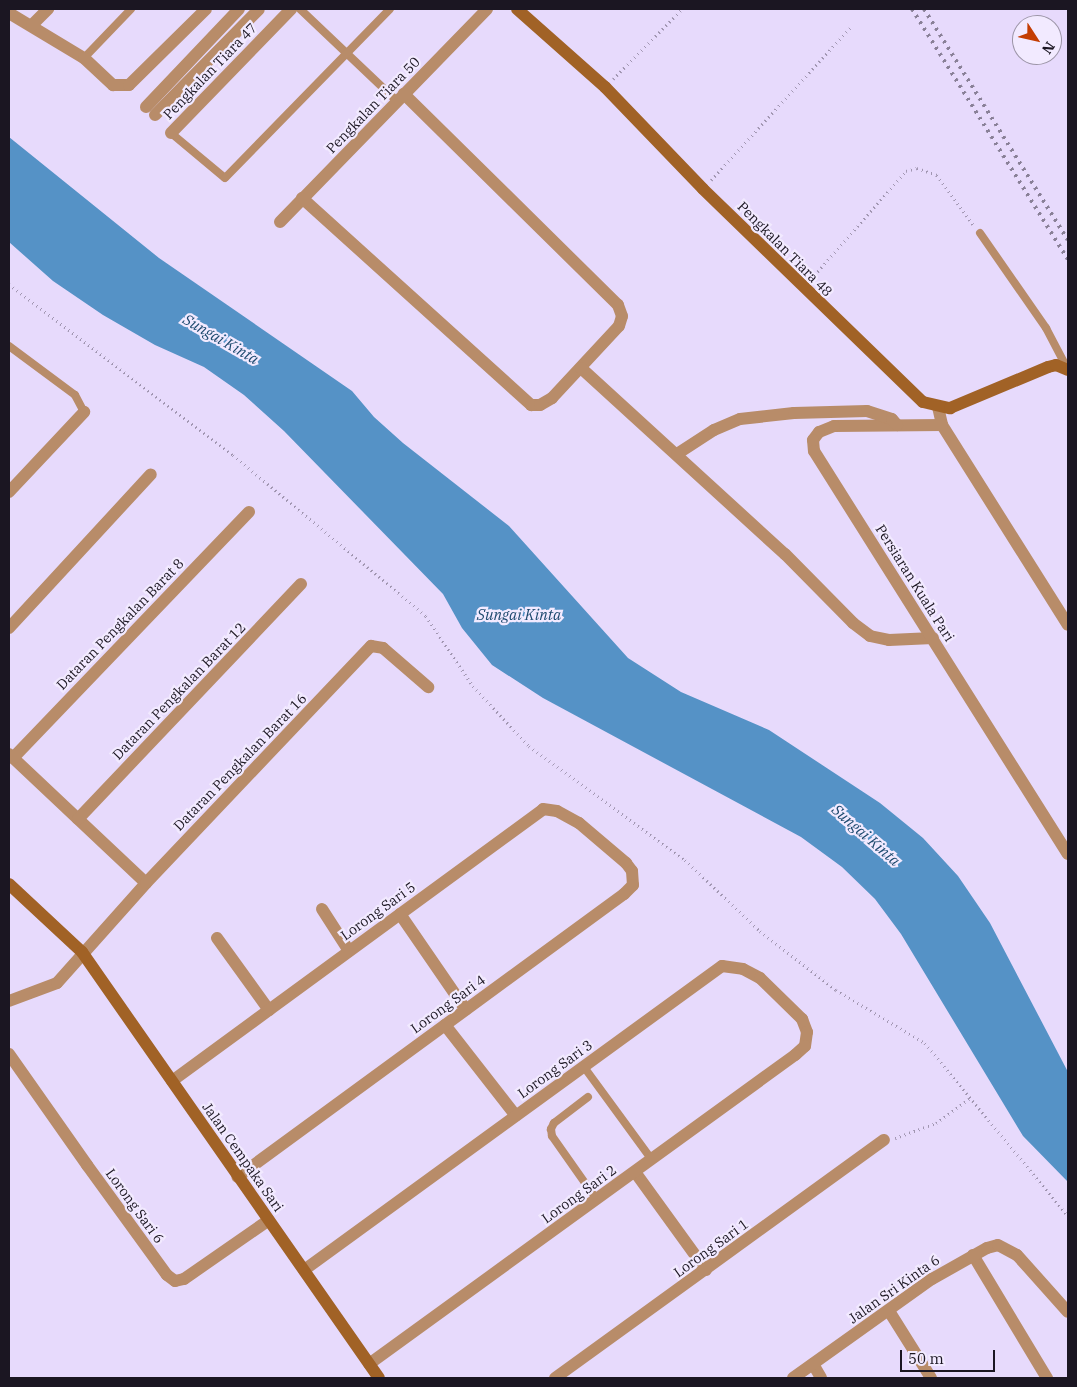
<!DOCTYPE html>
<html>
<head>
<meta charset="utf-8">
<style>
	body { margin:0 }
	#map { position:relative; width:1077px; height:1387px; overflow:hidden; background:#e7dafc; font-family:"IBM Plex Serif",serif }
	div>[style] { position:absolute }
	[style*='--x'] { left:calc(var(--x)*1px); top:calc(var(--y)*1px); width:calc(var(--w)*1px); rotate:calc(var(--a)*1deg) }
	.water>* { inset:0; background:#5592c6 }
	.path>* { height:2.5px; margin-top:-1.25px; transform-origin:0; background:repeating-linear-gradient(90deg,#a196b1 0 1px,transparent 0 5px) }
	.lane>* { height:8px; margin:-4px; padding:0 4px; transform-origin:4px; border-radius:4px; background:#b88c69 }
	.street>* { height:12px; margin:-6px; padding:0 6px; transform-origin:6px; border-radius:6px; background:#b88c69 }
	.secondary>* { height:12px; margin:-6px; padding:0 6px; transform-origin:6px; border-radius:6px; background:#a16226 }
	.rail>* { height:4px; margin-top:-2px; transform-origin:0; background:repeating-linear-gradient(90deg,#898097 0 2.5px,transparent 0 7.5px) }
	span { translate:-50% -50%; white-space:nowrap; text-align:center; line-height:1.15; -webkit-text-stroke:4.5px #f2eaff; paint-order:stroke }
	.street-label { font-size:14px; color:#1b1622 }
	.water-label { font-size:15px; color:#1c496e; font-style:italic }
	.frame { position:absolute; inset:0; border:10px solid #1b1622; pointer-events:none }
	.north { position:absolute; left:1012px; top:15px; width:50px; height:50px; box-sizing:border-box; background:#f2eaff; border:1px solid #9c95a7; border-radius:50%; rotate:125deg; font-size:14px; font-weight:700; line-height:20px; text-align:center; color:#1b1622 }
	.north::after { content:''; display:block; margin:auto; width:18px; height:22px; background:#c43d03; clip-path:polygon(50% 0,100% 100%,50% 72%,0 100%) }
	.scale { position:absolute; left:900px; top:1350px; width:95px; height:22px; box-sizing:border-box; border:2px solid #1b1622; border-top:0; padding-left:6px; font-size:15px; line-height:18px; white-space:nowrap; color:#1b1622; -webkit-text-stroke:4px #f2eaff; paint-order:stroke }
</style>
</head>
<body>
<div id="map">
	<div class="water">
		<div style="clip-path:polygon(9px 137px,159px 258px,352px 391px,374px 417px,403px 443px,509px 526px,628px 658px,681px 692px,769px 730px,880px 803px,923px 838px,958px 876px,990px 923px,1068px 1072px,1068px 1182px,1023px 1136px,901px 934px,875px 899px,842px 867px,801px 837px,543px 698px,492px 665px,462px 628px,443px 594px,284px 431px,244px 395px,204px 367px,155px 345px,103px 315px,53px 281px,9px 242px)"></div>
	</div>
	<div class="path">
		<div style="--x:613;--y:79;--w:98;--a:-45.4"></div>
		<div style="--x:711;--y:180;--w:206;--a:-47.6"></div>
		<div style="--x:811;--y:279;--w:144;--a:-48.7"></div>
		<div style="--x:906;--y:171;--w:11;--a:-15"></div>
		<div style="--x:917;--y:168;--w:21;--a:19"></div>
		<div style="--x:937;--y:175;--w:64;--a:53.8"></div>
		<div style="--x:9;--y:284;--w:282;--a:37.4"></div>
		<div style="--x:233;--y:455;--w:251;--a:39.8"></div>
		<div style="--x:426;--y:616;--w:84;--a:56.1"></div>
		<div style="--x:473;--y:686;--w:82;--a:47"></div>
		<div style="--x:529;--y:746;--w:193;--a:36.2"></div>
		<div style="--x:685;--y:860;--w:103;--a:43.4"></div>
		<div style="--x:760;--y:931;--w:96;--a:37.8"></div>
		<div style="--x:836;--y:990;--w:104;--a:30.8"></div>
		<div style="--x:925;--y:1043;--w:224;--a:50.4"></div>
		<div style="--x:895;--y:1138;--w:44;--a:-20.1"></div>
		<div style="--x:936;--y:1123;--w:42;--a:-36.3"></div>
	</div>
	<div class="lane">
		<div style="--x:300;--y:9;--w:134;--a:43.5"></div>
		<div style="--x:84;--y:58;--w:68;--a:-46.2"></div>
		<div style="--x:171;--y:133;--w:70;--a:39.8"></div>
		<div style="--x:225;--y:178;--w:236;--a:-45.7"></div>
		<div style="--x:980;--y:233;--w:116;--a:55.2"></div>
		<div style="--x:1046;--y:328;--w:45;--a:62.3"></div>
		<div style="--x:9;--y:346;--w:82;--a:36.6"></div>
		<div style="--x:75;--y:395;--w:19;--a:62"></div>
		<div style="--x:584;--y:1067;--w:115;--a:53.8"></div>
		<div style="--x:588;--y:1097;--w:43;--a:142.6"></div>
		<div style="--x:554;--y:1123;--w:7;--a:117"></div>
		<div style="--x:551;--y:1129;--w:7;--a:82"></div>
		<div style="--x:552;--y:1136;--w:78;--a:54.9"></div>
	</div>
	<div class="street">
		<div style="--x:9;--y:13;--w:87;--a:31"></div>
		<div style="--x:84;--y:58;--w:40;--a:43"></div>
		<div style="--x:113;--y:85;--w:16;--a:0"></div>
		<div style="--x:129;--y:85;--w:108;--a:-44.6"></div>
		<div style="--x:32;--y:25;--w:23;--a:-45"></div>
		<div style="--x:146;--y:107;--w:135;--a:-46.5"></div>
		<div style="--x:155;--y:115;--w:148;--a:-45.5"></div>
		<div style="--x:171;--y:133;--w:173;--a:-45.9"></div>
		<div style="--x:302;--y:198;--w:309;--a:42.1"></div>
		<div style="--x:531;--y:405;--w:9;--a:0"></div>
		<div style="--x:540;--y:405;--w:14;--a:-30"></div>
		<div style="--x:552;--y:398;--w:98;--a:-47.1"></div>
		<div style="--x:619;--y:326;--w:10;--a:-73"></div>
		<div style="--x:622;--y:316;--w:12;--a:-110"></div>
		<div style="--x:618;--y:305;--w:301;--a:-135.4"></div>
		<div style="--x:280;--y:222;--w:297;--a:-45.8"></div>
		<div style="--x:581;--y:368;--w:276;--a:42.4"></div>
		<div style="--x:785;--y:554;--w:97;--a:45.4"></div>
		<div style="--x:853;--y:623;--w:21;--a:37"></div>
		<div style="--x:870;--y:636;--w:19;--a:12"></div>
		<div style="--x:889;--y:640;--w:44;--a:-2.6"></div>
		<div style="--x:938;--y:407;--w:18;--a:77"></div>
		<div style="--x:942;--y:425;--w:236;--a:57.8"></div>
		<div style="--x:942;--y:425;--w:108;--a:179.5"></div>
		<div style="--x:834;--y:426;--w:16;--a:158"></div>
		<div style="--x:819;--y:432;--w:10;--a:127"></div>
		<div style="--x:813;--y:440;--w:11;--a:85"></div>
		<div style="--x:814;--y:451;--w:476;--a:57.8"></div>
		<div style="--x:677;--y:454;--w:44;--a:-33"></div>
		<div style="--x:714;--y:430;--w:28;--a:-23"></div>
		<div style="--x:740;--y:419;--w:54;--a:-6.3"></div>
		<div style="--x:794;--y:413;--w:73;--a:-1.6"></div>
		<div style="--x:867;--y:411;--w:26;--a:18"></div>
		<div style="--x:892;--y:419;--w:8;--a:50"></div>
		<div style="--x:9;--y:492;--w:110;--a:-46.8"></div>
		<div style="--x:9;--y:628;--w:209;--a:-47.3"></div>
		<div style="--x:9;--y:754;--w:188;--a:43.3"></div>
		<div style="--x:13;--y:758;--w:341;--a:-46.2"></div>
		<div style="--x:78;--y:819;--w:324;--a:-46.5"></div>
		<div style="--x:322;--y:909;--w:50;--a:57.3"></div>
		<div style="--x:400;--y:914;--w:116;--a:55.5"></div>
		<div style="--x:217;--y:938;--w:89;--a:54.2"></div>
		<div style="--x:9;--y:1001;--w:51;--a:-20.6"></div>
		<div style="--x:57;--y:983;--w:134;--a:-48.3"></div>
		<div style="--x:146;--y:883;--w:327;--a:-46.5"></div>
		<div style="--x:371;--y:646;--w:12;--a:9"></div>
		<div style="--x:383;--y:648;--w:60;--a:40.9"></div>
		<div style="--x:445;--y:1025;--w:115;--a:52"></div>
		<div style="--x:9;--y:1054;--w:136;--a:54.9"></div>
		<div style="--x:87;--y:1165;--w:136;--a:54"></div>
		<div style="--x:167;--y:1275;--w:10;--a:37"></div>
		<div style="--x:175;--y:1281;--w:9;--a:-13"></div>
		<div style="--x:184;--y:1279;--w:103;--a:-34.8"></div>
		<div style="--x:172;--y:1081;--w:460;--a:-36.2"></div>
		<div style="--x:543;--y:809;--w:14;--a:8"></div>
		<div style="--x:557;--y:811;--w:25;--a:29"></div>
		<div style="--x:579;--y:823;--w:62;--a:40.4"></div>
		<div style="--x:626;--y:863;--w:10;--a:53"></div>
		<div style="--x:632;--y:871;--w:14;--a:86"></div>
		<div style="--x:633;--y:885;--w:13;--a:135"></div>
		<div style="--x:624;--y:894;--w:479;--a:143.8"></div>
		<div style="--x:635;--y:1172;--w:121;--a:54.1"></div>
		<div style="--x:973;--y:1255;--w:144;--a:59"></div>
		<div style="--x:304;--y:1270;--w:517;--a:-36.03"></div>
		<div style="--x:722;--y:966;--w:21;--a:8"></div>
		<div style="--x:743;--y:969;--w:19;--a:28"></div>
		<div style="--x:760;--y:978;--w:59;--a:44.3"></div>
		<div style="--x:802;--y:1019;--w:14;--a:69"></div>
		<div style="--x:807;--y:1032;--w:14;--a:98"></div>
		<div style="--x:805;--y:1046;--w:13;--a:138"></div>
		<div style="--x:795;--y:1055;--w:526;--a:144.04"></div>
		<div style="--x:889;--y:1311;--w:79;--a:57.9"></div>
		<div style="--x:813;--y:1364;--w:16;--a:60"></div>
		<div style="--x:555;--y:1378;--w:406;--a:-35.9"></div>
		<div style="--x:793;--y:1378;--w:171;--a:-35.5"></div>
		<div style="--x:932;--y:1279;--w:63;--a:-29.4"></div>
		<div style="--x:987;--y:1248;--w:11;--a:-15"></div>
		<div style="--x:998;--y:1245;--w:21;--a:28"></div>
		<div style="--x:1017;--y:1255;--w:76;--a:48.2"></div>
	</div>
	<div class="secondary">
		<div style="--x:517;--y:9;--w:118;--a:41.6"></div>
		<div style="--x:605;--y:87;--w:141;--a:46.1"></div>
		<div style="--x:703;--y:189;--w:306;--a:44.1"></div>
		<div style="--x:923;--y:402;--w:28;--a:13"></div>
		<div style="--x:950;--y:408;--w:106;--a:-22.7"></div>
		<div style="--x:1048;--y:367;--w:8;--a:-14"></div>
		<div style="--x:1056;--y:365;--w:13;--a:23"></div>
		<div style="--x:9;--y:884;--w:100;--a:43"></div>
		<div style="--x:82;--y:952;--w:519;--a:55.12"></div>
	</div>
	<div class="rail">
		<div style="--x:912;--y:9;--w:296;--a:58.1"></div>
		<div style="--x:924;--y:9;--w:272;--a:58.1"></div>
	</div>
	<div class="street-label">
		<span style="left:210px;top:71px;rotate:-46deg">Pengkalan Tiara 47</span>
		<span style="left:373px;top:105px;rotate:-46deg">Pengkalan Tiara 50</span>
		<span style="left:785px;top:249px;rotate:45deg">Pengkalan Tiara 48</span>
		<span style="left:915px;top:583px;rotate:58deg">Persiaran Kuala Pari</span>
		<span style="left:120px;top:624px;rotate:-46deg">Dataran Pengkalan Barat 8</span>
		<span style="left:179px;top:691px;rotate:-46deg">Dataran Pengkalan Barat 12</span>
		<span style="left:240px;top:762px;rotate:-46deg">Dataran Pengkalan Barat 16</span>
		<span style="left:378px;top:911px;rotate:-36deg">Lorong Sari 5</span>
		<span style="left:448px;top:1004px;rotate:-36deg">Lorong Sari 4</span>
		<span style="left:555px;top:1069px;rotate:-36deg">Lorong Sari 3</span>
		<span style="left:243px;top:1157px;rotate:55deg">Jalan Cempaka Sari</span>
		<span style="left:579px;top:1194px;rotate:-36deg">Lorong Sari 2</span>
		<span style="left:135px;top:1206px;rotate:54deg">Lorong Sari 6</span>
		<span style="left:711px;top:1248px;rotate:-36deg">Lorong Sari 1</span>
		<span style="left:894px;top:1289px;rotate:-35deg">Jalan Sri Kinta 6</span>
	</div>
	<div class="water-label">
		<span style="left:221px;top:339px;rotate:30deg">Sungai Kinta</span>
		<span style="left:519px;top:615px">Sungai Kinta</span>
		<span style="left:866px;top:835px;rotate:41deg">Sungai Kinta</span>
	</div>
	<div class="frame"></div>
	<div class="north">N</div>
	<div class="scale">50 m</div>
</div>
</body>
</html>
